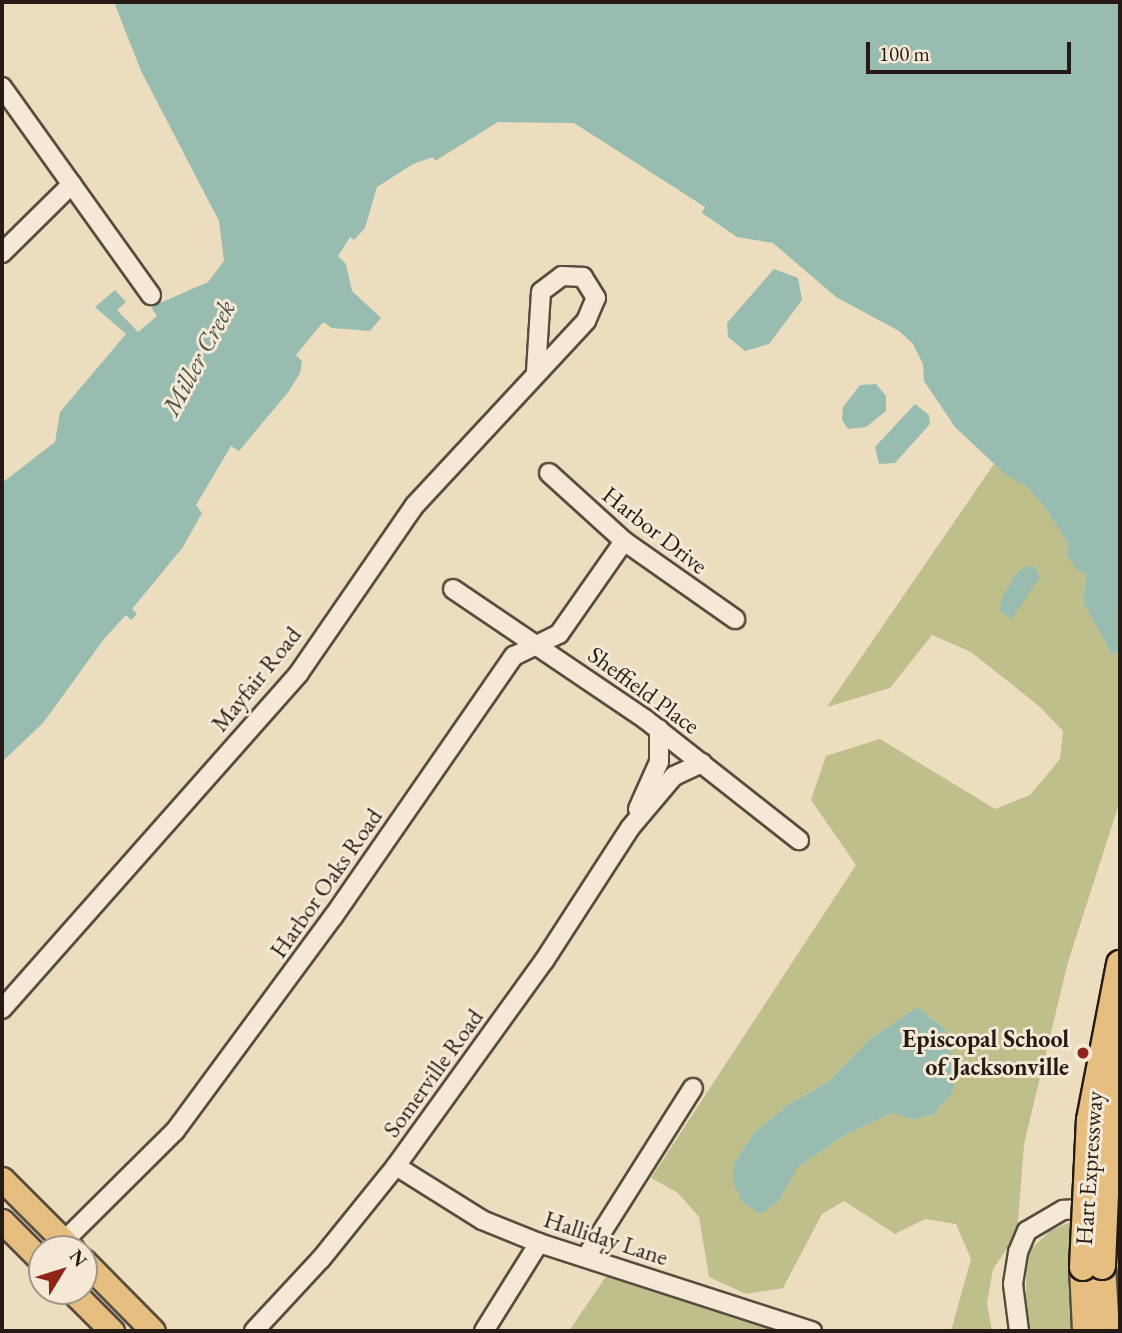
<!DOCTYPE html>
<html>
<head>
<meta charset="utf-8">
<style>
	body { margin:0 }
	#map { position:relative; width:1122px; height:1333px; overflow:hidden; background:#ecddbe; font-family:"EB Garamond",serif }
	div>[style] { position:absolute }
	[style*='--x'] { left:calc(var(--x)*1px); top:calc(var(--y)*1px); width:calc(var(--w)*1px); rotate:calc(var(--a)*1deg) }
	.green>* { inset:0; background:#bfbf8c }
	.water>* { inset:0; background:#99bcb1 }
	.roads { filter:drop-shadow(2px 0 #574c3e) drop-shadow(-2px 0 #574c3e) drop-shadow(0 2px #574c3e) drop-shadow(0 -2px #574c3e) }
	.minor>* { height:18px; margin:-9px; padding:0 9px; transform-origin:9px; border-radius:9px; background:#f3e9d5 }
	.major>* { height:23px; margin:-11.5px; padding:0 11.5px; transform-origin:11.5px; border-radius:11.5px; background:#e6be7f }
	.highway>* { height:26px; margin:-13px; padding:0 13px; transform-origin:13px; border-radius:13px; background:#e6be7f }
	.bridges { filter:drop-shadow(2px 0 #251b14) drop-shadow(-2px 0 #251b14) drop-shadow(0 2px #251b14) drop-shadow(0 -2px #251b14) }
	.highway-bridge>* { height:26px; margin:-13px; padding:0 13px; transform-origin:13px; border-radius:13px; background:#e6be7f }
	.dots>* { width:19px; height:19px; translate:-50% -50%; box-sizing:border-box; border:4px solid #f3e9d5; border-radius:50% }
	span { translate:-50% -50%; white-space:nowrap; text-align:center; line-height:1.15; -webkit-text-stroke:6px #f3e9d5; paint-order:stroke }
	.street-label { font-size:24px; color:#251b14 }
	.poi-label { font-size:24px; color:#251b14; font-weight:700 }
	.right { translate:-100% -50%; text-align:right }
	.water-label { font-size:26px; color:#4e534b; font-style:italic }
	.frame { position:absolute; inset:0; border:4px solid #251b14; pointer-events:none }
	.north { position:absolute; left:28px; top:1235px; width:70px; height:70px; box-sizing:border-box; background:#f3e9d5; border:2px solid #a19788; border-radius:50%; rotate:52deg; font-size:19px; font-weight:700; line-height:28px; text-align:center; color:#251b14 }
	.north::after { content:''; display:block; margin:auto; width:24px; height:32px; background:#8f2418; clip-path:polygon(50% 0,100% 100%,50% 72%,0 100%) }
	.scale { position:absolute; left:866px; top:42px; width:205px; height:32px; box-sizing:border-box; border:4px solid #251b14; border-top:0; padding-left:9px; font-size:21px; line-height:24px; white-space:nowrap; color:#251b14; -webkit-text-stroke:5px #f3e9d5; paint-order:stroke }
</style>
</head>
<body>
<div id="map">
	<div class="green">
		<div style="clip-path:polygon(evenodd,994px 464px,1026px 486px,1046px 509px,1069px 545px,1066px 553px,1076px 568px,1086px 574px,1083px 602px,1112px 655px,1120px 653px,1120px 801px,1068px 962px,1024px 1144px,1017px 1234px,993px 1269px,987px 1303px,992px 1331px,951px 1331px,971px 1259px,956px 1224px,925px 1219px,895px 1234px,844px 1201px,822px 1214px,783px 1288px,746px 1294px,709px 1277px,699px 1217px,678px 1193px,651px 1178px,856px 865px,811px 800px,826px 756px,880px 739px,995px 809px,1030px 795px,1060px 759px,1063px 731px,1039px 706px,971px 652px,932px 635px,890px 688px,827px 707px,994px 464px,917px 1007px,945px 1029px,955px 1070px,954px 1091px,934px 1114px,913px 1120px,892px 1113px,846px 1134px,797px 1168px,734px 1163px,754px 1133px,789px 1104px,828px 1082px,870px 1039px,917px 1007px)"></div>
		<div style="clip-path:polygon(1070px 1222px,1075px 1331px,1025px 1331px,1027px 1253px,1050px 1231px)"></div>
		<div style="clip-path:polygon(607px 1275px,778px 1331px,569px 1331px)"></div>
	</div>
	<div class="water">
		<div style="clip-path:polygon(114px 2px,1120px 2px,1120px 653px,1112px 655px,1083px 602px,1086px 574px,1076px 569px,1066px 553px,1069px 545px,1046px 509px,1026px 486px,1006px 475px,955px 427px,924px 381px,923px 364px,913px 344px,899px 331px,836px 297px,773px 243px,737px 237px,702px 213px,705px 207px,574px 123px,498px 122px,435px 161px,433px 157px,413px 164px,377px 187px,365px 228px,354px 240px,350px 237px,338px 256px,346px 264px,352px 291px,381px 318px,370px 331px,332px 328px,323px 322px,296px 355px,302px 361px,300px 373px,289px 391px,239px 451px,231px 446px,196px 505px,202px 513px,183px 547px,132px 609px,137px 614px,131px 620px,126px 615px,104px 639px,43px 723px,2px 762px,2px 483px,55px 442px,60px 412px,126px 334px,95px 307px,115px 290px,126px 302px,117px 310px,138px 332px,157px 316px,151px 307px,208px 282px,224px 261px,219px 221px,141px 71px)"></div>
		<div style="clip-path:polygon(774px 269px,798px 278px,802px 300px,769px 344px,745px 351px,728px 337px,727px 323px)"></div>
		<div style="clip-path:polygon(876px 384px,886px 396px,886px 411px,866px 427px,848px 429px,842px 420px,843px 407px,860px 385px)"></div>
		<div style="clip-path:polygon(915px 404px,929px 415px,930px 424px,895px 463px,879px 464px,875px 447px)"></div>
		<div style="clip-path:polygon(1034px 566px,1040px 577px,1011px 620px,1000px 610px,1001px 600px,1014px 577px,1024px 567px)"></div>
		<div style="clip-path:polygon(917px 1007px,945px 1029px,955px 1070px,954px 1091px,934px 1114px,913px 1120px,892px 1113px,846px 1134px,797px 1168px,779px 1200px,761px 1214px,743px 1203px,733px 1183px,734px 1163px,754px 1133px,789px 1104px,828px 1082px,870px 1039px)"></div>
	</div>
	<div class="roads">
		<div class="minor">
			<div style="--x:2;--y:87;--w:256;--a:54.4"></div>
			<div style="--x:2;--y:253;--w:98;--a:-44.6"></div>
			<div style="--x:549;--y:473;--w:101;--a:42.2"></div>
			<div style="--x:624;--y:541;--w:136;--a:35.1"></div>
			<div style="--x:453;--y:589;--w:232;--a:34.1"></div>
			<div style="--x:645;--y:719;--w:196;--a:38.2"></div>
			<div style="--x:638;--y:809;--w:51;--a:-65.9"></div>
			<div style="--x:659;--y:762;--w:33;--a:-90"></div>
			<div style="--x:2;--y:1009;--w:448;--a:-48.5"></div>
			<div style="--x:299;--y:673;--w:204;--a:-55.4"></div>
			<div style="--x:415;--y:505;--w:251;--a:-47.1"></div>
			<div style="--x:586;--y:321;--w:25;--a:-67"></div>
			<div style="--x:596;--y:298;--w:25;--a:-122"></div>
			<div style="--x:583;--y:277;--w:21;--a:-177"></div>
			<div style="--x:562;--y:276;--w:26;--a:143"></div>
			<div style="--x:541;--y:292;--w:79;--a:93.6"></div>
			<div style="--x:396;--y:1166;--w:102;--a:32.1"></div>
			<div style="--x:482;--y:1220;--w:61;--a:22"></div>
			<div style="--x:539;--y:1243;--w:287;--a:17.9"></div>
			<div style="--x:56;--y:1249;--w:168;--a:-44.8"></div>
			<div style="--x:175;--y:1131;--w:266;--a:-53.6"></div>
			<div style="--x:333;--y:917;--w:318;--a:-55.3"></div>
			<div style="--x:514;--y:656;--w:50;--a:-26.1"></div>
			<div style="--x:559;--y:634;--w:113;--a:-55"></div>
			<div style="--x:586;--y:1257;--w:200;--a:-57.7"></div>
			<div style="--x:254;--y:1331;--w:98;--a:-47.1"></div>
			<div style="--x:321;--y:1259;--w:119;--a:-51.1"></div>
			<div style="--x:396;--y:1166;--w:253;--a:-54.2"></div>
			<div style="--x:544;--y:961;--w:158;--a:-57.1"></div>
			<div style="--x:630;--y:828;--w:68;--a:-49.8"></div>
			<div style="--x:674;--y:776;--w:31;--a:-25"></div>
			<div style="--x:484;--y:1331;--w:104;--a:-58"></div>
			<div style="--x:1019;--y:1331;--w:47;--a:-97.3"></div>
			<div style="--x:1013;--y:1284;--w:32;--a:-81"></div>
			<div style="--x:1018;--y:1252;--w:23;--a:-67"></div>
			<div style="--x:1027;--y:1231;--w:42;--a:-30.3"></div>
			<div style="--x:1063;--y:1210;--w:30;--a:-4"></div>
			<div style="--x:1093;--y:1208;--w:28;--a:18"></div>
		</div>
		<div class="major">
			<div style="--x:2;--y:1179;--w:99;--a:45"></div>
			<div style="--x:2;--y:1221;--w:57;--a:45"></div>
			<div style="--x:84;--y:1261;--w:98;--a:45.4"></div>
			<div style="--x:72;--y:1291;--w:57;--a:45"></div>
		</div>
		<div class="highway">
			<div style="--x:1102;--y:1266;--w:65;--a:86.5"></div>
			<div style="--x:1083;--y:1267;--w:64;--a:87.3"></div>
		</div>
	</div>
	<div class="bridges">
		<div class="highway-bridge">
			<div style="--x:1102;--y:1266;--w:118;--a:-87.6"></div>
			<div style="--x:1107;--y:1148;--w:93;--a:-82"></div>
			<div style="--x:1083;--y:1267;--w:147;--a:-87.3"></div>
			<div style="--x:1090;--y:1120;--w:159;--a:-79.1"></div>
		</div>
	</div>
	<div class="dots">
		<div style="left:1083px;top:1053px;background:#8f2418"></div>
	</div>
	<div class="street-label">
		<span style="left:655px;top:530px;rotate:38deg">Harbor Drive</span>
		<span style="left:256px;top:679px;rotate:-51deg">Mayfair Road</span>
		<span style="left:644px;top:690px;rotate:36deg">Sheffield Place</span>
		<span style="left:326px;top:883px;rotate:-55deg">Harbor Oaks Road</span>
		<span style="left:433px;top:1073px;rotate:-54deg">Somerville Road</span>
		<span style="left:1089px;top:1168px;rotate:-86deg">Hart Expressway</span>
		<span style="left:606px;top:1238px;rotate:18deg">Halliday Lane</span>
	</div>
	<div class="poi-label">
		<span class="right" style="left:1069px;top:1053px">Episcopal School<br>of Jacksonville</span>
	</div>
	<div class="water-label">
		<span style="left:199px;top:358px;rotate:-62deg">Miller Creek</span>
	</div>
	<div class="frame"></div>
	<div class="north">N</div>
	<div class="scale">100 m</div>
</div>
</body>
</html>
